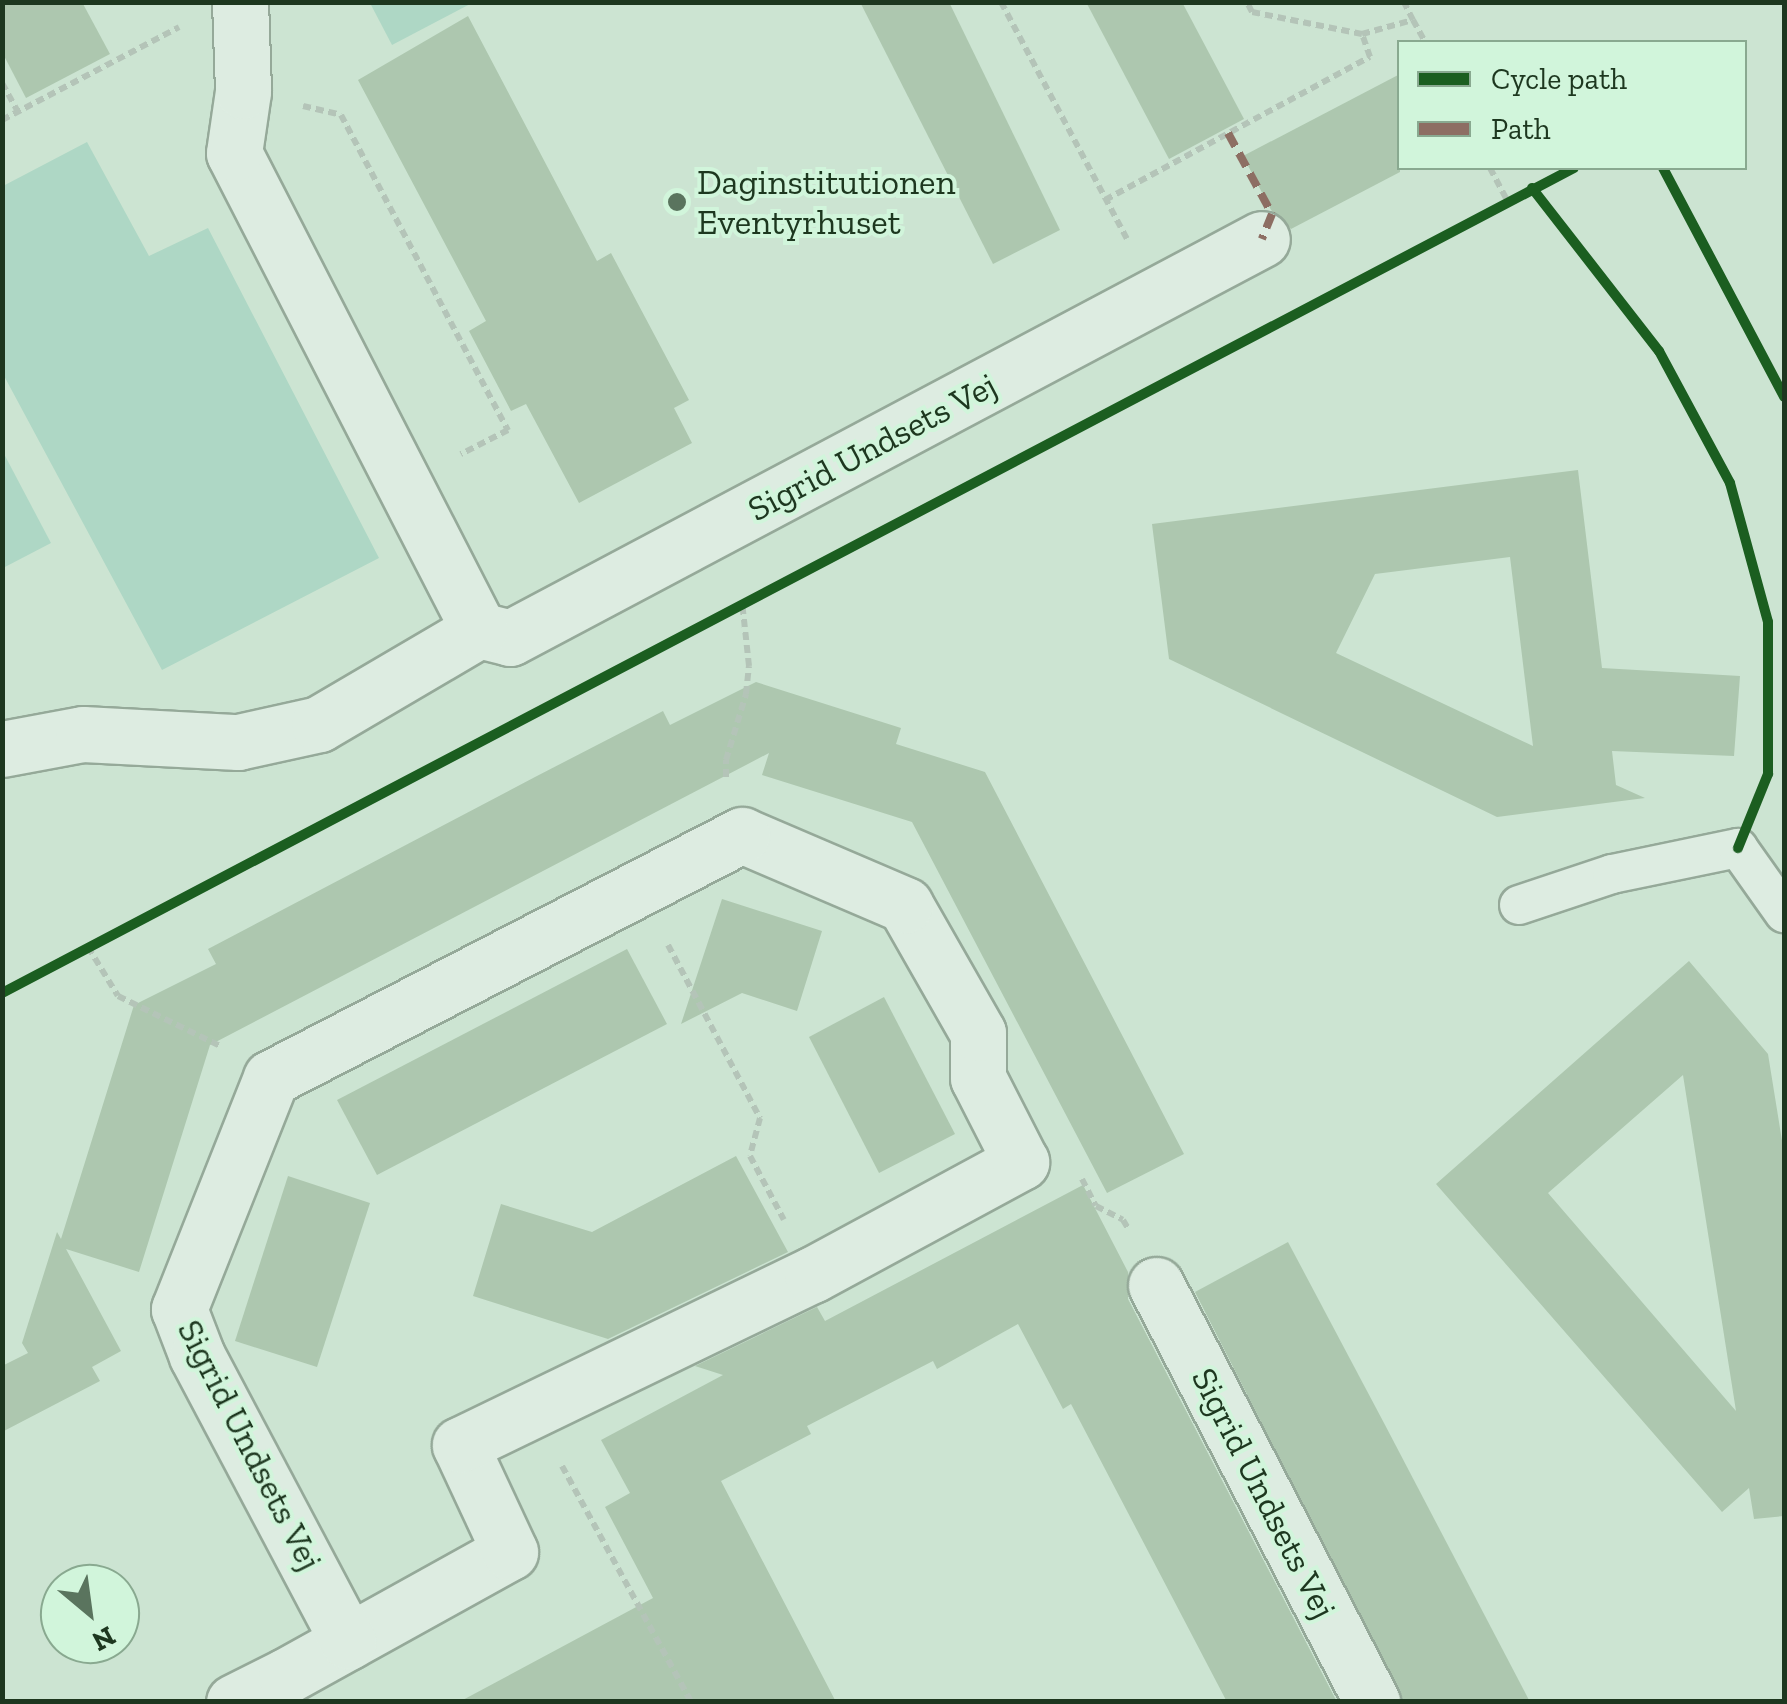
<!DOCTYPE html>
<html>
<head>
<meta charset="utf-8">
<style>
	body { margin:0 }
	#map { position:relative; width:1787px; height:1704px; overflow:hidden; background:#cce4d2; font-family:"Zilla Slab",serif }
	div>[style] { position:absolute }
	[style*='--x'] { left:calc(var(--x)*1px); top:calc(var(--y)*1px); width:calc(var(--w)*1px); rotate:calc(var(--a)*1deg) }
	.green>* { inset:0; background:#aed7c5 }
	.building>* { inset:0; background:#adc7af }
	.path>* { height:6px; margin-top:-3px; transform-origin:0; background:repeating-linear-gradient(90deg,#b4c4b8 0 8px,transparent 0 13px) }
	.roads { filter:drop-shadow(2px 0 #95a999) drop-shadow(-2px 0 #95a999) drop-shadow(0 2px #95a999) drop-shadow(0 -2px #95a999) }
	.service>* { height:38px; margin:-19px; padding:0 19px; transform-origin:19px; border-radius:19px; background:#ddece1 }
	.minor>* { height:55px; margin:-27.5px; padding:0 27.5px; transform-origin:27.5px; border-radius:27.5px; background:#ddece1 }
	.quiet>* { height:8px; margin-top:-4px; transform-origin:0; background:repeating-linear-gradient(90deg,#8d6e63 0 15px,transparent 0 23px) }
	.cycleway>* { height:10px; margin:-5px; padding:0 5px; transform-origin:5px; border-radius:5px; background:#1b5e20 }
	.dots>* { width:28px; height:28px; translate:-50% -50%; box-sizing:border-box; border:5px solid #d1f5db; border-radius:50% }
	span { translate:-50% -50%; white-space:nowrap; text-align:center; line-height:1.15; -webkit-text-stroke:8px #d1f5db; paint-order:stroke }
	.poi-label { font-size:35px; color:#1d371f }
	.left { translate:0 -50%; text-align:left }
	.street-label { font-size:35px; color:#1d371f }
	.frame { position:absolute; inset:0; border:5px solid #1d371f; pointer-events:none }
	.legend { position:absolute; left:1397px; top:40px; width:350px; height:130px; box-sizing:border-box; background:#d1f5db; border:2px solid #89a990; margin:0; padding:12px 18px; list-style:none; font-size:30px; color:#1d371f }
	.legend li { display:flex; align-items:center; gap:20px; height:50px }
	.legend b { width:50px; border:2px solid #89a990 }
	.north { position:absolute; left:40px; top:1564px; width:100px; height:100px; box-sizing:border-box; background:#d1f5db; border:2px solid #89a990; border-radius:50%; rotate:151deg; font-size:28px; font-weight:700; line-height:40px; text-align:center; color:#1d371f }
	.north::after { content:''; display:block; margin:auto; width:35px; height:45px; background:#5a745e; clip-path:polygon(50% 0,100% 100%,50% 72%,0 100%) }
</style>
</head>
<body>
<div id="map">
	<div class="green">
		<div style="clip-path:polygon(370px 3px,472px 3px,392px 45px)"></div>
		<div style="clip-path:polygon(87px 142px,149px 256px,208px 228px,379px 558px,162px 670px,3px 374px,3px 186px)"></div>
		<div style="clip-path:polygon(3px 452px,51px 543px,3px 568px,2px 568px)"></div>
	</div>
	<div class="building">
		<div style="clip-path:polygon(2px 2px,82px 2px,110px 54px,26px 98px,2px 52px)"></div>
		<div style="clip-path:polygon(860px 2px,949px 2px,1060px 230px,993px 264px)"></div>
		<div style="clip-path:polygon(1086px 2px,1182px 2px,1244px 119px,1169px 159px)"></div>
		<div style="clip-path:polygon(468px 16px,597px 261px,611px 253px,689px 400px,674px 408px,692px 443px,579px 503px,526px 404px,511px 411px,469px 331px,486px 321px,358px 80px)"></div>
		<div style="clip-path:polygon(1400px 74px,1400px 172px,1291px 229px,1271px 210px,1243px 156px)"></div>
		<div style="clip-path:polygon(evenodd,1578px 470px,1602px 668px,1740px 676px,1734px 756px,1612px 751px,1616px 785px,1645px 798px,1497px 817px,1169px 659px,1152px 524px,1578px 470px,1510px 557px,1533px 746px,1336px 653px,1375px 574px,1510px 557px)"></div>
		<div style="clip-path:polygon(756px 682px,901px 728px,896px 744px,985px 772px,1184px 1154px,1107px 1193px,912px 822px,762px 775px,769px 753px,210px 1045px,139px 1272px,66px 1249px,121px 1351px,92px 1367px,100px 1381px,2px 1432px,2px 1366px,28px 1353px,22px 1343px,57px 1232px,61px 1239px,134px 1005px,216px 964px,208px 949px,535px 777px,663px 711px,670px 725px)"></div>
		<div style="clip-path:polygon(722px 899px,822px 931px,797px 1011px,742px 993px,681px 1024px)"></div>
		<div style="clip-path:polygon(627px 949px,667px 1024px,377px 1175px,337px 1100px)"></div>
		<div style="clip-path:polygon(evenodd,1689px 961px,1768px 1054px,1784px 1153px,1784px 1516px,1754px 1519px,1749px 1488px,1722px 1512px,1436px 1184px,1689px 961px,1683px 1075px,1736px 1411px,1548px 1193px,1683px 1075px)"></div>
		<div style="clip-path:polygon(884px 997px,955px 1134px,879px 1173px,809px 1037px)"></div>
		<div style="clip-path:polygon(736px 1156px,788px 1252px,608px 1339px,473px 1296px,501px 1204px,592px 1232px)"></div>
		<div style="clip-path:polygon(288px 1176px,370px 1203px,317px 1367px,235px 1341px)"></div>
		<div style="clip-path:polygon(1083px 1185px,1128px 1272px,1128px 1299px,1337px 1702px,1227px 1702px,1071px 1404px,1063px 1409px,1018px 1324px,937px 1369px,933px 1361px,807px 1426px,811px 1434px,721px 1481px,836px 1702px,459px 1702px,653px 1598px,605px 1507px,630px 1493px,601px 1440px,723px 1375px,695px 1366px,817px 1307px,825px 1321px)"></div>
		<div style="clip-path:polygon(1288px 1242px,1384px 1423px,1530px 1702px,1403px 1702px,1195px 1292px)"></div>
	</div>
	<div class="path">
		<div style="--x:1001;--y:2;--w:268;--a:62"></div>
		<div style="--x:1413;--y:20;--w:25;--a:61"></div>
		<div style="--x:1362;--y:34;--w:53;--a:-15.4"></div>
		<div style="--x:1413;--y:20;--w:20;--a:-117"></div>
		<div style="--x:2;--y:83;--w:33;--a:61"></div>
		<div style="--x:303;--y:106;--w:39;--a:13"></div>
		<div style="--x:341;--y:115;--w:357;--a:62.1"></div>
		<div style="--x:508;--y:430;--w:53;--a:152.9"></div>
		<div style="--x:2;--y:120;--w:200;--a:-27.7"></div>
		<div style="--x:1490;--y:168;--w:36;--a:62"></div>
		<div style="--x:1105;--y:200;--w:301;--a:-28.4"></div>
		<div style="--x:1370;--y:57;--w:24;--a:-109"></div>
		<div style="--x:1362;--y:34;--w:112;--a:-168.7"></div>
		<div style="--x:1252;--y:12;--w:11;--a:-117"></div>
		<div style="--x:726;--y:777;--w:17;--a:-90"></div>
		<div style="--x:726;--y:760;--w:69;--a:-73.1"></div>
		<div style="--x:746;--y:694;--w:28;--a:-84"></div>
		<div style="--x:749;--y:666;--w:64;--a:-96.2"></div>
		<div style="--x:668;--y:945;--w:196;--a:62"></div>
		<div style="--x:760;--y:1118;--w:39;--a:105"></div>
		<div style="--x:750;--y:1156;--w:72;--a:62"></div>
		<div style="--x:88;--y:947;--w:57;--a:58.5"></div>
		<div style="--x:118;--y:996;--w:114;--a:26.1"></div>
		<div style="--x:1082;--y:1179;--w:30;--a:63"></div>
		<div style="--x:1096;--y:1206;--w:30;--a:27"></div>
		<div style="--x:1123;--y:1220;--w:12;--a:59"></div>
		<div style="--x:562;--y:1466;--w:269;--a:61.3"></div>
	</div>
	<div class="roads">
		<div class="service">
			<div style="--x:1519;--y:905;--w:98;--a:-18.4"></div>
			<div style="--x:1612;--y:874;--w:129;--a:-11.7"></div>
			<div style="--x:1738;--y:848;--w:80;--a:54.7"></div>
		</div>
		<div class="minor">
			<div style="--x:479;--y:630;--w:32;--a:14"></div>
			<div style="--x:510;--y:638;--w:851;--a:-27.95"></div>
			<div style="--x:2;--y:749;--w:82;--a:-10.5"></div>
			<div style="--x:83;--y:734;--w:155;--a:3"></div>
			<div style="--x:238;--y:742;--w:83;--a:-12.5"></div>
			<div style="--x:319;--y:724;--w:186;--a:-30.4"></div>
			<div style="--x:479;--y:630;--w:536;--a:-117.19"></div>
			<div style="--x:234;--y:153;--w:63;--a:-81.7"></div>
			<div style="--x:243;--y:91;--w:89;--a:-91.9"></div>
			<div style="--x:1156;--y:1285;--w:470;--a:62.6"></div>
			<div style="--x:234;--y:1702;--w:58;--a:-26.6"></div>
			<div style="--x:286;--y:1676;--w:256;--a:-29"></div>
			<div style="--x:510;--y:1552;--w:118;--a:-115"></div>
			<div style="--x:460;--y:1445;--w:391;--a:-25.8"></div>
			<div style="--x:812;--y:1275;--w:238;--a:-28.4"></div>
			<div style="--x:1021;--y:1162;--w:94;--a:-117.1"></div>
			<div style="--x:978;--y:1078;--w:45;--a:-90"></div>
			<div style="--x:978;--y:1033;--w:147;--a:-119.7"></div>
			<div style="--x:905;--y:905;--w:177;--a:-156.8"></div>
			<div style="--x:742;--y:835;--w:530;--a:152.71"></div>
			<div style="--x:271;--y:1078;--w:249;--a:111.7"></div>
			<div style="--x:179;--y:1309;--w:50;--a:69"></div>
			<div style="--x:197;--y:1356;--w:323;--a:62.1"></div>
		</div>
	</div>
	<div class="quiet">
		<div style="--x:1228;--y:133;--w:92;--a:61.5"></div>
		<div style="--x:1272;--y:214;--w:27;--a:112"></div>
	</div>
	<div class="cycleway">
		<div style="--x:1663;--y:168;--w:259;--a:62.1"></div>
		<div style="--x:1532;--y:188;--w:207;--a:52.1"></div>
		<div style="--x:1659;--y:351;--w:150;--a:61.7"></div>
		<div style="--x:1730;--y:483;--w:144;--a:74.7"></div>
		<div style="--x:1768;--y:622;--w:152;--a:90"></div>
		<div style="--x:1768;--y:774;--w:80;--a:112.1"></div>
		<div style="--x:2;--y:993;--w:1775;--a:-27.69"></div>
	</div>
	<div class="dots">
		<div style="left:677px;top:202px;background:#5a745e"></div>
	</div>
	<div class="poi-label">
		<span class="left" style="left:697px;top:202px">Daginstitutionen<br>Eventyrhuset</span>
	</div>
	<div class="street-label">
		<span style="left:872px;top:447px;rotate:-28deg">Sigrid Undsets Vej</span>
		<span style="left:250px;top:1445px;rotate:63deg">Sigrid Undsets Vej</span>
		<span style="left:1264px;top:1493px;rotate:63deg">Sigrid Undsets Vej</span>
	</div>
	<div class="frame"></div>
	<ul class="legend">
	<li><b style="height:12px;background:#1b5e20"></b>Cycle path</li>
	<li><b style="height:12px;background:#8d6e63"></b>Path</li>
	</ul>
	<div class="north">N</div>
</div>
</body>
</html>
